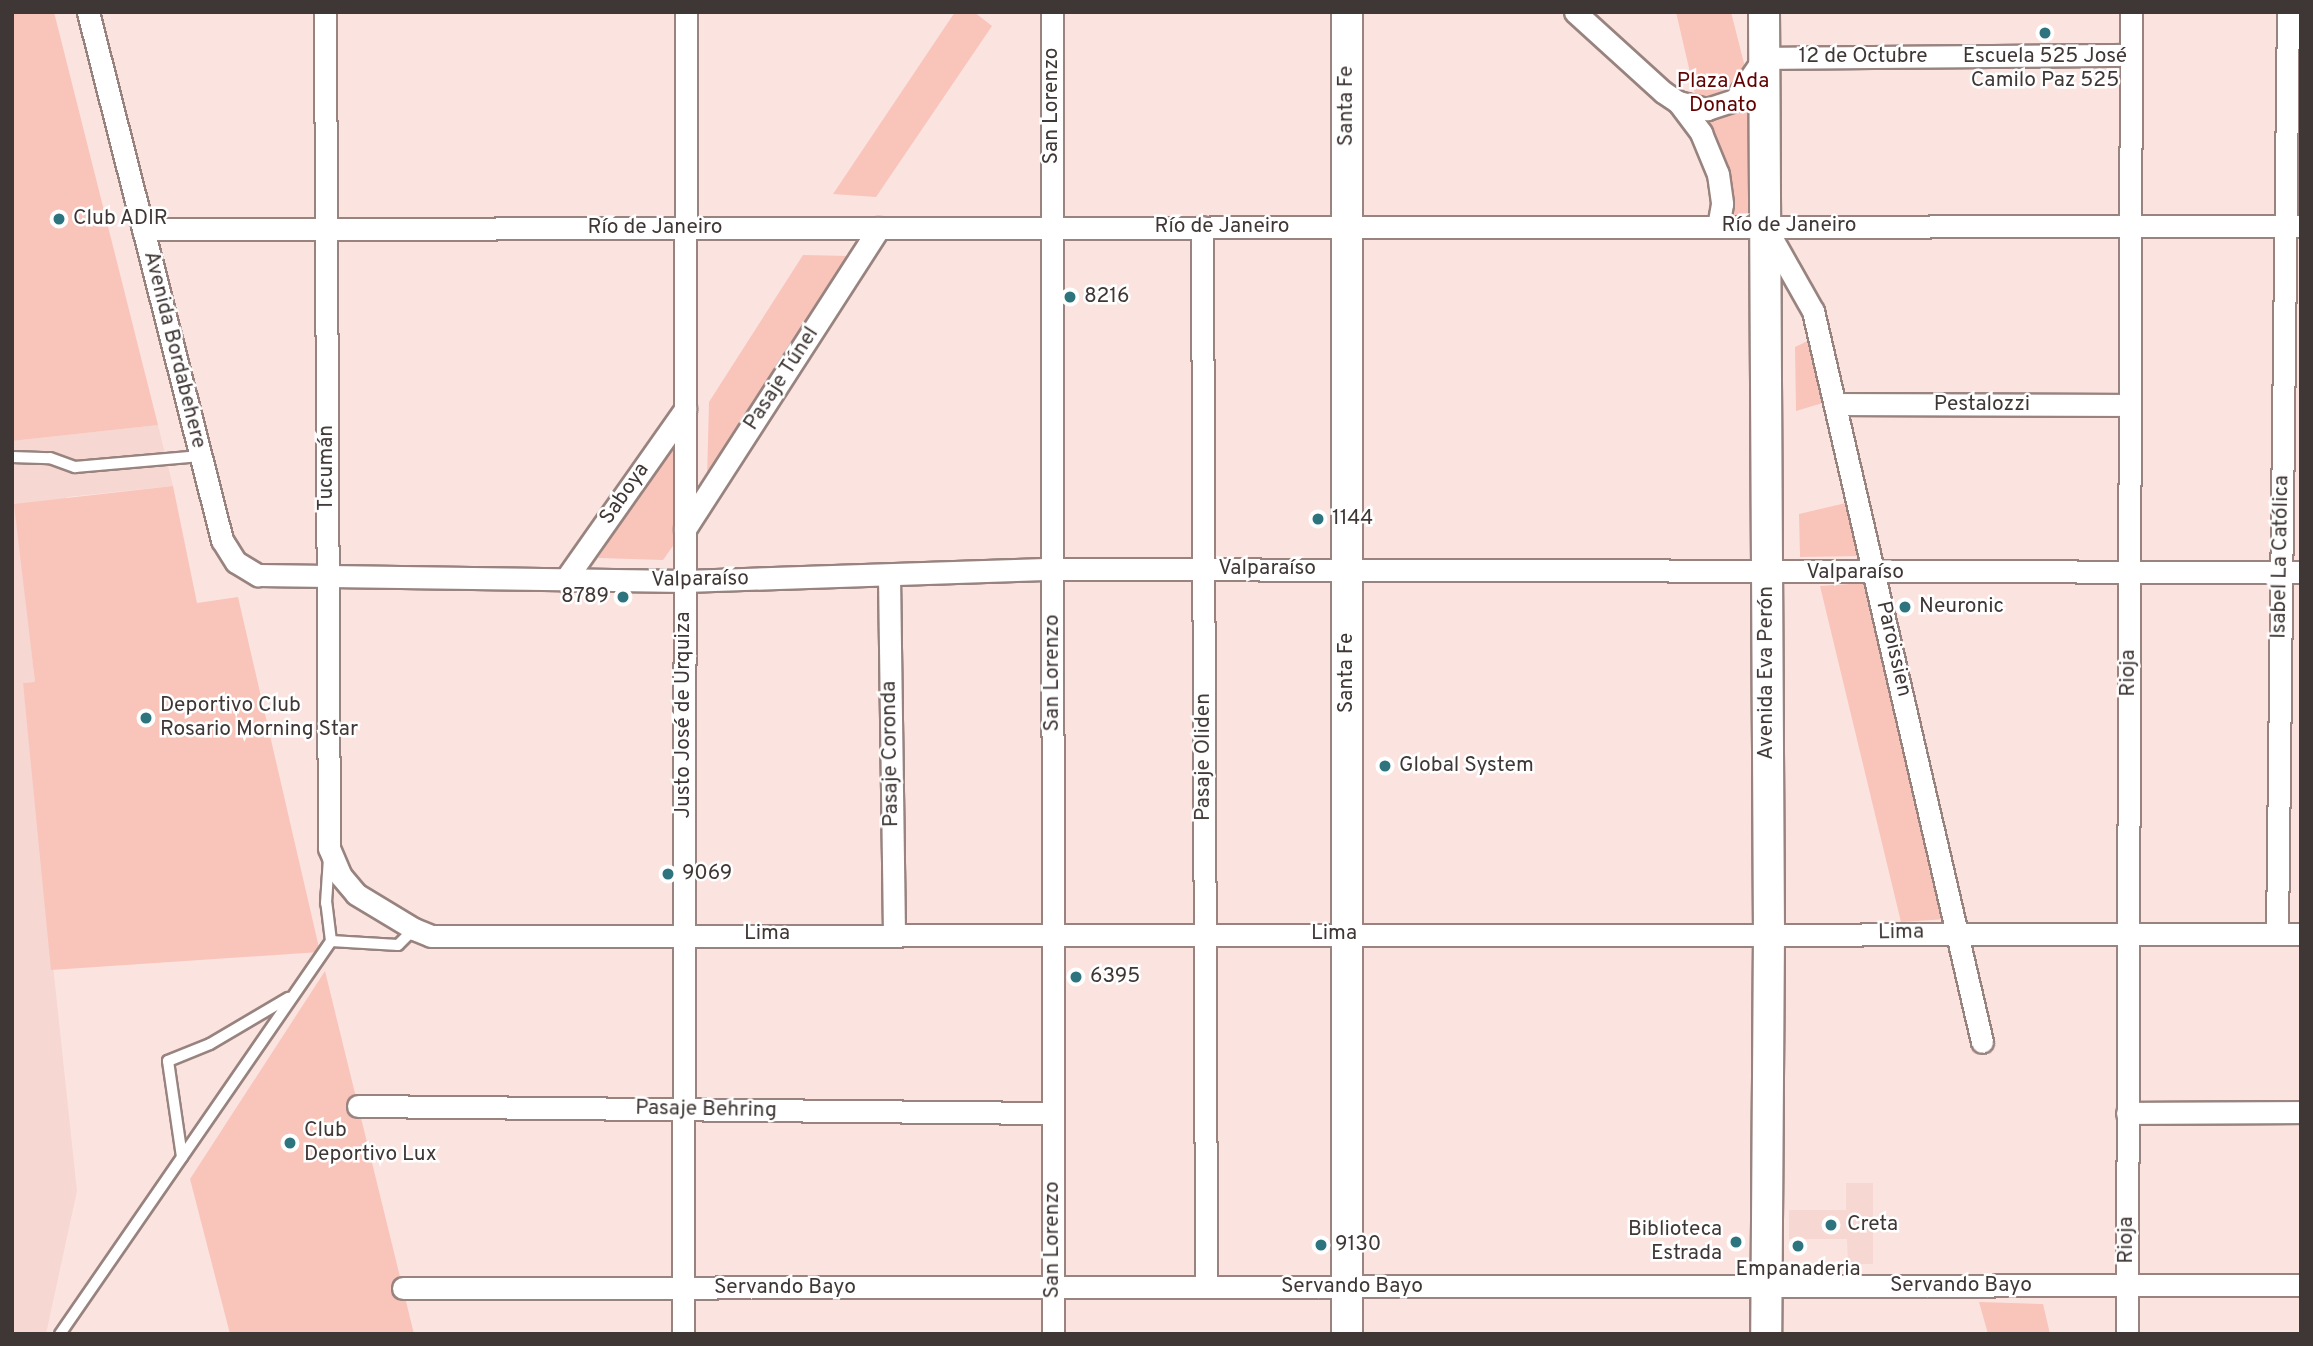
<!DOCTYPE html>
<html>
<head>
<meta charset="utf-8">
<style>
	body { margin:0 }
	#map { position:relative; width:2313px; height:1346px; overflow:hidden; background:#fbe4e0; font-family:Overpass,sans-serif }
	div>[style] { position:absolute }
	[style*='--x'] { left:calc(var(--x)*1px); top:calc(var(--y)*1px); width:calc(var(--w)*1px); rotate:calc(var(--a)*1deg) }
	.built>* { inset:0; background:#f6d7d1 }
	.green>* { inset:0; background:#f9c4ba }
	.roads { filter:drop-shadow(2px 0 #98837f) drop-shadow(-2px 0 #98837f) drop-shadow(0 2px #98837f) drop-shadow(0 -2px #98837f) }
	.service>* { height:10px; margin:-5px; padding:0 5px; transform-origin:5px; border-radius:5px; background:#fff }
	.minor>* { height:21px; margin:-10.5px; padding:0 10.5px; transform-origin:10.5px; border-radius:10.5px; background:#fff }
	.secondary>* { height:30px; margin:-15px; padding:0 15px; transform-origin:15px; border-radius:15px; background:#fff }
	.dots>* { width:19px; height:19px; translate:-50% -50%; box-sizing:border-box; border:4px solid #fff; border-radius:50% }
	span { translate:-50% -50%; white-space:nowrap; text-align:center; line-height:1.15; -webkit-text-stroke:5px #fff; paint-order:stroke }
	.street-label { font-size:21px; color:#3f3735 }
	.poi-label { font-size:21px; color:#3f3735 }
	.left { translate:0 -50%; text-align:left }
	.right { translate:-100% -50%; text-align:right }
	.park-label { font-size:21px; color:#610100 }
	.frame { position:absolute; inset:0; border:14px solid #3f3735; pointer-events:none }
</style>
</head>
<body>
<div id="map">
	<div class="built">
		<div style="clip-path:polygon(158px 425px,173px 486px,67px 497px,25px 593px,35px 682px,23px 683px,77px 1191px,46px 1334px,12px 1334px,12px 441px)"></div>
		<div style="clip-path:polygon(1846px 1183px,1873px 1183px,1873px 1264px,1848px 1264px,1847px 1239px,1789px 1239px,1789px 1210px,1846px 1210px)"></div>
	</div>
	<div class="green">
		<div style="clip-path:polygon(12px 12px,54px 12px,158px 425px,12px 441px)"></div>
		<div style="clip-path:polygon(955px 12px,974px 12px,992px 26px,876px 197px,833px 194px)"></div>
		<div style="clip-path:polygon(1676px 12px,1731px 12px,1750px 87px,1757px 217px,1724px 220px)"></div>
		<div style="clip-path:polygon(803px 255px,849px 256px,707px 479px,709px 402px)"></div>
		<div style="clip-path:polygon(1812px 339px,1826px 402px,1796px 411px,1795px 347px)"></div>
		<div style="clip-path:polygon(678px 436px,675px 543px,663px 560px,598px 558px)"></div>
		<div style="clip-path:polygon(173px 486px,197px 603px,238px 597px,320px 952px,51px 970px,23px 683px,35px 682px,14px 504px)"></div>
		<div style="clip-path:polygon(1850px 502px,1863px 556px,1800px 557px,1799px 514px)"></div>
		<div style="clip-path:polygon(1866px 583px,1947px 919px,1901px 922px,1820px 586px)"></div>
		<div style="clip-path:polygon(325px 971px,414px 1334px,230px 1334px,190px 1179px)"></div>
		<div style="clip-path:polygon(1979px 1302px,2043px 1304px,2050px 1334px,1988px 1334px)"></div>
	</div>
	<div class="roads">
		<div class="service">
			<div style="--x:12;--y:457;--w:38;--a:2"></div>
			<div style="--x:50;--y:458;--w:27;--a:20"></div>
			<div style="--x:75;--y:467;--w:126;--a:-5"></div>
			<div style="--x:331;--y:941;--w:67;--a:3.4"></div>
			<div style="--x:398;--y:945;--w:23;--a:-45"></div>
			<div style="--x:182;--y:1157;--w:97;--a:-98.3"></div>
			<div style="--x:168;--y:1061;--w:45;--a:-22"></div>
			<div style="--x:210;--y:1044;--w:91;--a:-30.5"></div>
			<div style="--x:60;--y:1334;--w:477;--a:-55.4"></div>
			<div style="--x:331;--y:941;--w:38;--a:-97"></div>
			<div style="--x:326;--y:903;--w:45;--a:-86.2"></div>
		</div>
		<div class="minor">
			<div style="--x:88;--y:12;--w:545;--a:75.76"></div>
			<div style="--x:222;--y:540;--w:26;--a:58"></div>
			<div style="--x:236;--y:562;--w:26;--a:31"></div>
			<div style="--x:258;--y:575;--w:427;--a:0.8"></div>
			<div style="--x:685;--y:581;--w:368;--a:-1.9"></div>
			<div style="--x:1053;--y:569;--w:1248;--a:0.14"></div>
			<div style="--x:325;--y:12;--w:836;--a:89.73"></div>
			<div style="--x:329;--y:848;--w:30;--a:67"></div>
			<div style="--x:341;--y:876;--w:23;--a:50"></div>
			<div style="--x:356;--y:894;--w:68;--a:31.1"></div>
			<div style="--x:414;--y:929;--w:18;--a:22"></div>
			<div style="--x:431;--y:936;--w:1870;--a:-0.06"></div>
			<div style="--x:1052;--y:12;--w:1322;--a:89.96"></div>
			<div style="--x:1575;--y:12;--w:119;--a:42.3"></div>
			<div style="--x:1663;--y:92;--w:18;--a:34"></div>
			<div style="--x:1678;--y:102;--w:30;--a:14"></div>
			<div style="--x:1707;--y:109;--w:29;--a:-18"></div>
			<div style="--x:1735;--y:100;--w:51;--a:-55.4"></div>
			<div style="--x:1764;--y:58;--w:367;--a:-0.5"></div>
			<div style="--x:1678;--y:102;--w:39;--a:53"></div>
			<div style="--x:1701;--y:133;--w:44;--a:67.5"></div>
			<div style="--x:1718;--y:174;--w:30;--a:82"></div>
			<div style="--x:1722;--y:204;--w:22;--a:100"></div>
			<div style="--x:1202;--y:227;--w:1060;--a:89.78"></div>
			<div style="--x:1766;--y:228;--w:95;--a:60.5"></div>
			<div style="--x:1813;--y:311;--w:750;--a:76.98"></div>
			<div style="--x:143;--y:229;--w:2158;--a:-0.08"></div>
			<div style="--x:1835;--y:404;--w:295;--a:0.2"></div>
			<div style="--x:685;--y:529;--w:358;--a:-57.2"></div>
			<div style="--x:889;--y:575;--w:359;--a:89.2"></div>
			<div style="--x:565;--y:580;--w:209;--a:-54.9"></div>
			<div style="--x:2277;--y:934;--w:922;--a:-89.32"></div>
			<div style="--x:358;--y:1106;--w:695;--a:0.58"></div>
			<div style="--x:2127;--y:1113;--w:174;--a:-0.3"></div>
			<div style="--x:403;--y:1288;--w:1898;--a:-0.09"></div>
			<div style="--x:683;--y:1334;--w:1322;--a:-89.87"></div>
			<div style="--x:2127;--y:1334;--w:1322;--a:-89.83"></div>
		</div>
		<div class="secondary">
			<div style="--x:1764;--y:12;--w:922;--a:89.69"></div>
			<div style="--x:1769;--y:934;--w:400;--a:90.4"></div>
			<div style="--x:1347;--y:1334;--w:1322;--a:-90"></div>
		</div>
	</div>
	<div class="dots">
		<div style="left:2045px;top:33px;background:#2d747f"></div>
		<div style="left:59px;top:219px;background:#2d747f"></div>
		<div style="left:1070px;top:297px;background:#2d747f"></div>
		<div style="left:1318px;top:519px;background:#2d747f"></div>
		<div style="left:623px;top:597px;background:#2d747f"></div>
		<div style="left:1905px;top:607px;background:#2d747f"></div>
		<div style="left:146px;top:718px;background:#2d747f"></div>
		<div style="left:1385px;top:766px;background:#2d747f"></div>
		<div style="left:668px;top:874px;background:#2d747f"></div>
		<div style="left:1076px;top:977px;background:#2d747f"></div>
		<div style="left:290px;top:1143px;background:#2d747f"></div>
		<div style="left:1831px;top:1225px;background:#2d747f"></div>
		<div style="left:1736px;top:1242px;background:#2d747f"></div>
		<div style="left:1321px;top:1245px;background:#2d747f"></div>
		<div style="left:1798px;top:1246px;background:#2d747f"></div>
	</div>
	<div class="street-label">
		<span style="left:1863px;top:57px">12 de Octubre</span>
		<span style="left:1052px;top:106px;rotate:-90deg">San Lorenzo</span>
		<span style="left:1347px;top:106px;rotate:-90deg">Santa Fe</span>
		<span style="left:1789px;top:226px">Río de Janeiro</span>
		<span style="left:1222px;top:227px">Río de Janeiro</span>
		<span style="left:655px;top:228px">Río de Janeiro</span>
		<span style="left:174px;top:350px;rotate:76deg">Avenida Bordabehere</span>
		<span style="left:782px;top:379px;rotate:-57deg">Pasaje Túnel</span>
		<span style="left:1982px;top:405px">Pestalozzi</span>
		<span style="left:327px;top:468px;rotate:-90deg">Tucumán</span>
		<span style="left:625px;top:494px;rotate:-55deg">Saboya</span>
		<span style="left:2281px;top:557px;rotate:-89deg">Isabel La Católica</span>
		<span style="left:1267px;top:569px">Valparaíso</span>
		<span style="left:1855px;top:573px">Valparaíso</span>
		<span style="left:700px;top:580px;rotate:-1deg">Valparaíso</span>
		<span style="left:1893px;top:649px;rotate:77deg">Paroissien</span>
		<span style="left:1053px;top:673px;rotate:-90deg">San Lorenzo</span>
		<span style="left:1347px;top:673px;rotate:-90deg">Santa Fe</span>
		<span style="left:1767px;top:673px;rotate:-90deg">Avenida Eva Perón</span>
		<span style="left:2129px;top:673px;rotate:-90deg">Rioja</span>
		<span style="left:684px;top:715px;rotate:-90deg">Justo José de Urquiza</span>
		<span style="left:891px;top:754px;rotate:-91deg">Pasaje Coronda</span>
		<span style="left:1204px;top:757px;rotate:-90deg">Pasaje Oliden</span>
		<span style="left:1901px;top:933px;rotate:-1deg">Lima</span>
		<span style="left:767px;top:934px">Lima</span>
		<span style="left:1334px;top:934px">Lima</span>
		<span style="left:706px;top:1110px;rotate:1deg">Pasaje Behring</span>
		<span style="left:1053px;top:1240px;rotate:-90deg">San Lorenzo</span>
		<span style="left:2127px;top:1240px;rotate:-90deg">Rioja</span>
		<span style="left:1961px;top:1286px">Servando Bayo</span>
		<span style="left:1352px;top:1287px">Servando Bayo</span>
		<span style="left:785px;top:1288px">Servando Bayo</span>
	</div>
	<div class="poi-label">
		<span style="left:2045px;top:69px">Escuela 525 José<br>Camilo Paz 525</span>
		<span class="left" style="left:73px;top:219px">Club ADIR</span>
		<span class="left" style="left:1084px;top:297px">8216</span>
		<span class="left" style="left:1332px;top:519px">1144</span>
		<span class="right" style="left:609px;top:597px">8789</span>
		<span class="left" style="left:1919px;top:607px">Neuronic</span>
		<span class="left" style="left:160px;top:718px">Deportivo Club<br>Rosario Morning Star</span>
		<span class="left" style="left:1399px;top:766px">Global System</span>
		<span class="left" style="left:682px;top:874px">9069</span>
		<span class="left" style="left:1090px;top:977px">6395</span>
		<span class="left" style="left:304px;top:1143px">Club<br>Deportivo Lux</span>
		<span class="left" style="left:1847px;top:1225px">Creta</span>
		<span class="right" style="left:1722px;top:1242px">Biblioteca<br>Estrada</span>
		<span class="left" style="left:1335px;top:1245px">9130</span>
		<span style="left:1798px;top:1270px">Empanaderia</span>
	</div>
	<div class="park-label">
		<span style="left:1723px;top:94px">Plaza Ada<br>Donato</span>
	</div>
	<div class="frame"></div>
</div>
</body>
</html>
